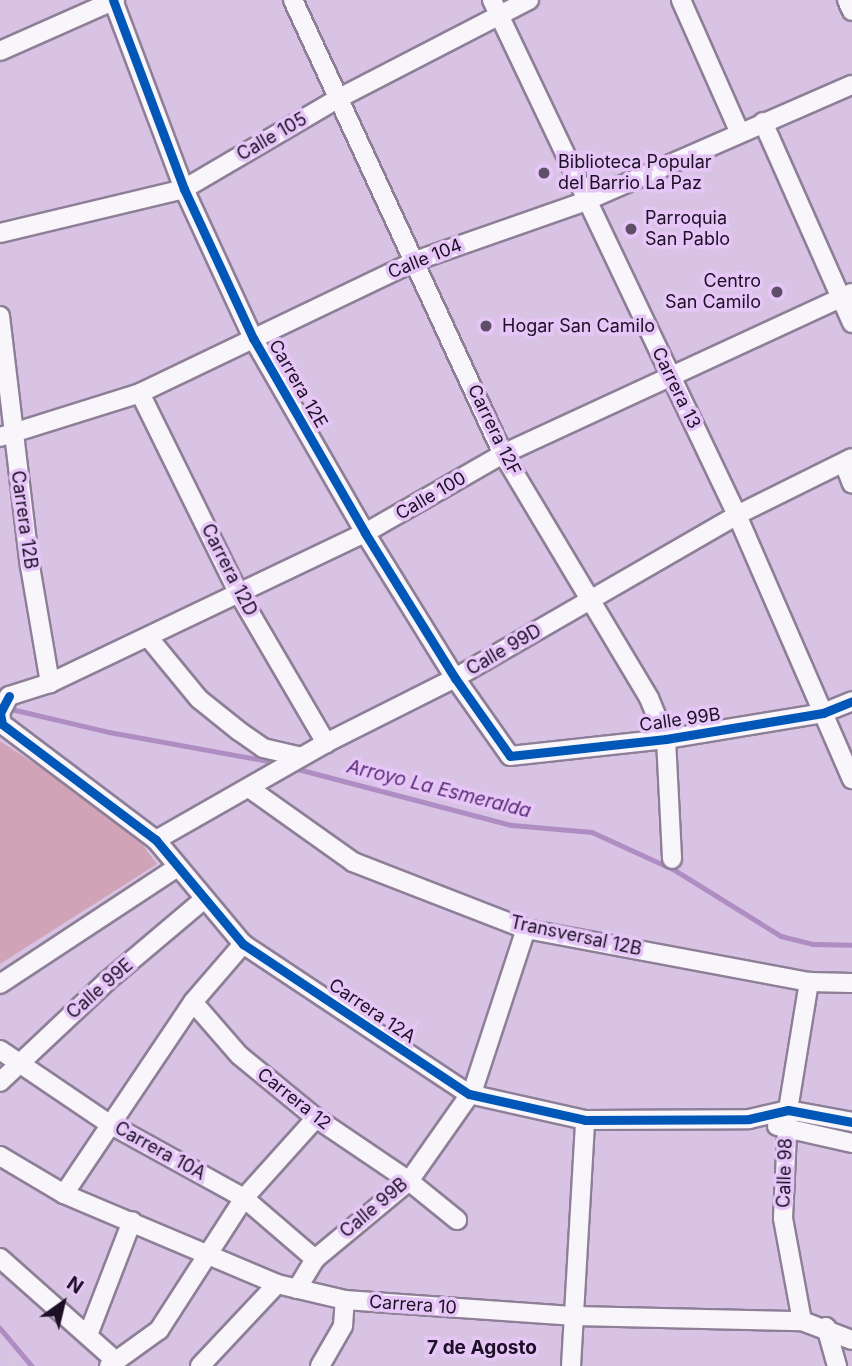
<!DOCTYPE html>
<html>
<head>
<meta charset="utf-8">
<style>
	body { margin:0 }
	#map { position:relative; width:852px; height:1366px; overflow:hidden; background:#d8c3e4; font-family:Inter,sans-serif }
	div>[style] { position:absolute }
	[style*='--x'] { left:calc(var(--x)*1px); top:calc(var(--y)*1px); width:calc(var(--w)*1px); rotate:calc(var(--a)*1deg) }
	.green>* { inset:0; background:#d0a4b6 }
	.stream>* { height:4.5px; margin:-2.25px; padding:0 2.25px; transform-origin:2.25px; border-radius:2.25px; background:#af8cc2 }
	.path>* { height:2.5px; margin-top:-1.25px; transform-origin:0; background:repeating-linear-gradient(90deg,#d2ccd6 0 7px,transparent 0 10.5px) }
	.roads { filter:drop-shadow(2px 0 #8e7f97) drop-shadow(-2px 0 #8e7f97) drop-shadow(0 2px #8e7f97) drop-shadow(0 -2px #8e7f97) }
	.minor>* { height:18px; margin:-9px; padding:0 9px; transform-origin:9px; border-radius:9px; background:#f9f6fb }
	.cycleway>* { height:9px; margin:-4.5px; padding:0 4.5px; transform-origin:4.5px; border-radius:4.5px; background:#0057b8 }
	.dots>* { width:19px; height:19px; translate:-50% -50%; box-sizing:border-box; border:4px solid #e5c6f7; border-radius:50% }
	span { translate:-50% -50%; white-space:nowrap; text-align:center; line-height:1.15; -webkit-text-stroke:7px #e5c6f7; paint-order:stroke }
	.street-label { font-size:18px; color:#1d0f25 }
	.poi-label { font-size:18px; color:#1d0f25 }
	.left { translate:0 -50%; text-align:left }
	.right { translate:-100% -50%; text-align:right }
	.water-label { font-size:19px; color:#5b2875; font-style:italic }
	.neighbourhood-label { font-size:19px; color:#1d0f25; font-weight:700 }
	.north { position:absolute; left:28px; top:1268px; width:70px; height:70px; -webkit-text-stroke:5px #e5c6f7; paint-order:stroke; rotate:34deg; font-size:19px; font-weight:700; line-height:28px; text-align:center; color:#1d0f25 }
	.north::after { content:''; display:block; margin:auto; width:24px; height:32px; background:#1d0f25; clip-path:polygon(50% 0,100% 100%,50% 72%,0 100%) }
</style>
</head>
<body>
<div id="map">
	<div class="green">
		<div style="clip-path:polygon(0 741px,99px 806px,142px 844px,157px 864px,0 964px)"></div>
	</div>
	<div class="stream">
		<div style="--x:7;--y:708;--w:105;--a:13.2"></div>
		<div style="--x:109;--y:732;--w:173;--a:10.3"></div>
		<div style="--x:294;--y:768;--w:225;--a:14.7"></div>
		<div style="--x:512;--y:825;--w:80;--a:5"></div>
		<div style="--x:592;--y:832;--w:89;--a:24.6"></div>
		<div style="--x:673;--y:869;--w:127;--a:31.8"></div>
		<div style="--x:781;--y:936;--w:33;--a:14"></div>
		<div style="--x:813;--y:944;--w:39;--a:1"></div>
		<div style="--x:0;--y:1328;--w:50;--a:49.9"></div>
	</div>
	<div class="path">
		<div style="--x:9;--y:1356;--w:13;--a:51"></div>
	</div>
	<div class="roads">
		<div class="minor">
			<div style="--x:113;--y:0;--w:202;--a:69.4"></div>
			<div style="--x:184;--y:189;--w:164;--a:65.2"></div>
			<div style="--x:253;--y:338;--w:225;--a:60.1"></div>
			<div style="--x:365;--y:533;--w:171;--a:58.2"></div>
			<div style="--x:455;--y:678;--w:95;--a:54.8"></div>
			<div style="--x:510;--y:756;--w:157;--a:-6.2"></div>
			<div style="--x:666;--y:739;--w:159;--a:-9.4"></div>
			<div style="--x:823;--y:713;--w:31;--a:-22"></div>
			<div style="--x:293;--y:0;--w:500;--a:65.18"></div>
			<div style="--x:503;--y:454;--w:284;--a:59.1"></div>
			<div style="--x:649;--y:698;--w:44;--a:67.5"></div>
			<div style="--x:666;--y:739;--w:120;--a:87.1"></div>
			<div style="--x:492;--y:0;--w:570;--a:64.56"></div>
			<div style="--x:737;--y:515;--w:288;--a:66.5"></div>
			<div style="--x:681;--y:0;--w:145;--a:66.1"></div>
			<div style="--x:847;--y:0;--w:12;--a:66"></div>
			<div style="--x:0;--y:51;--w:126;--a:-23.9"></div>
			<div style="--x:763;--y:122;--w:220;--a:66.1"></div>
			<div style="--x:0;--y:233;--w:189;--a:-13.4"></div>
			<div style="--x:184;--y:189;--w:180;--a:-30.4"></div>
			<div style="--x:339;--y:98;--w:214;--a:-27.3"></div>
			<div style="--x:0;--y:316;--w:252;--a:83.2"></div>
			<div style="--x:30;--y:566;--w:119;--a:80.3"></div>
			<div style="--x:140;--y:393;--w:224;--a:63.8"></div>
			<div style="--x:239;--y:594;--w:173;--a:59.7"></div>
			<div style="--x:0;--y:437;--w:147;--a:-17.4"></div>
			<div style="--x:140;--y:393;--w:305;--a:-25.6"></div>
			<div style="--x:415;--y:261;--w:181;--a:-19.3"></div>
			<div style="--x:586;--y:201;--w:290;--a:-23.6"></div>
			<div style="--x:844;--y:463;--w:22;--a:69"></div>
			<div style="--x:148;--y:637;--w:80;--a:50.6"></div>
			<div style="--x:199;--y:699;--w:51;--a:38.7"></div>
			<div style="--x:239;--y:731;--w:29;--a:35"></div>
			<div style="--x:263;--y:748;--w:39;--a:13"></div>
			<div style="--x:9;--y:696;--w:19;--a:118"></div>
			<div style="--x:0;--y:713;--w:11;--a:80"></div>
			<div style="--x:2;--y:724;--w:193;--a:37"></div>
			<div style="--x:156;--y:840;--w:136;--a:50.1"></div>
			<div style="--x:243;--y:944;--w:271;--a:33.6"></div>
			<div style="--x:469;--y:1094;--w:119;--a:12.6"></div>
			<div style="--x:585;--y:1120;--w:164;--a:-0.3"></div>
			<div style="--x:749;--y:1119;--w:40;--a:-13"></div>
			<div style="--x:788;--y:1110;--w:65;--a:10.6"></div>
			<div style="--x:9;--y:696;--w:43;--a:-17.6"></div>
			<div style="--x:50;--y:683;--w:349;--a:-25.5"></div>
			<div style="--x:365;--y:533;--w:159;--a:-29.8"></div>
			<div style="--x:503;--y:454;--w:384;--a:-24.8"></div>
			<div style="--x:249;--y:788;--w:128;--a:35.4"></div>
			<div style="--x:353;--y:862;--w:186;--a:21.2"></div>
			<div style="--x:526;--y:929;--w:288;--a:10.6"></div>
			<div style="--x:809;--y:982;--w:43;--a:1.3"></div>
			<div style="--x:156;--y:840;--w:196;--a:-29.7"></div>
			<div style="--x:326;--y:743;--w:144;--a:-26.7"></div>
			<div style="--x:455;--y:678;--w:326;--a:-30"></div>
			<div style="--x:737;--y:515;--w:128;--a:-26.4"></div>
			<div style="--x:0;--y:984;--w:211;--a:-33.4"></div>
			<div style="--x:193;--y:1002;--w:70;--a:49"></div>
			<div style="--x:239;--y:1055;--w:99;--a:39.3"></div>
			<div style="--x:316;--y:1118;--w:112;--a:34.1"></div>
			<div style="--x:409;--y:1181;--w:62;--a:39.1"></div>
			<div style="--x:0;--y:1050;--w:130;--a:34.1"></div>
			<div style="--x:108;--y:1123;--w:155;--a:28.9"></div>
			<div style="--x:244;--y:1198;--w:94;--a:40.7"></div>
			<div style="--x:0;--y:1082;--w:146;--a:-43.3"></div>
			<div style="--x:106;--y:982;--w:127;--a:-40.2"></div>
			<div style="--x:777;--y:1126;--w:77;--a:12.8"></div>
			<div style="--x:0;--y:1156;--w:74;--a:30.7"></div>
			<div style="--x:64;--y:1194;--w:231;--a:22.9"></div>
			<div style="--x:277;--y:1284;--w:70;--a:13.2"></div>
			<div style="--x:345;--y:1300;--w:231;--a:4"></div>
			<div style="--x:575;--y:1316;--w:227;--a:1.3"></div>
			<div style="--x:802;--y:1321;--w:53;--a:20.8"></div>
			<div style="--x:64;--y:1194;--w:231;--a:-56.1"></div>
			<div style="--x:193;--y:1002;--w:77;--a:-49.2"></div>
			<div style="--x:0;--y:1258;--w:155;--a:41.6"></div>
			<div style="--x:297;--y:1289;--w:35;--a:-59"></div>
			<div style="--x:315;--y:1259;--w:122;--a:-39.7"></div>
			<div style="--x:409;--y:1181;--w:111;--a:-54.9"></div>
			<div style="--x:473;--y:1090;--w:169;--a:-71.8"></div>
			<div style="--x:802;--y:1321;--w:105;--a:-100.5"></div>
			<div style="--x:783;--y:1218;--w:108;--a:-87.3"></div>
			<div style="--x:788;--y:1110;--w:130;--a:-80.7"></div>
			<div style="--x:826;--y:1327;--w:41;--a:74.2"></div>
			<div style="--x:88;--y:1335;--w:122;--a:-68.9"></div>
			<div style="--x:109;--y:1366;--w:62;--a:-35.8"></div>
			<div style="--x:159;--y:1330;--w:157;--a:-57.2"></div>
			<div style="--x:244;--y:1198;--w:108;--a:-48"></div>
			<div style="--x:200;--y:1366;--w:112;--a:-46.8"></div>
			<div style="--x:320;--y:1366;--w:46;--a:-60.1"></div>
			<div style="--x:343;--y:1326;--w:26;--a:-86"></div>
			<div style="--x:571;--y:1366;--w:246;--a:-86.7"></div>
		</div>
	</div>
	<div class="cycleway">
		<div style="--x:113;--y:0;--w:202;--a:69.4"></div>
		<div style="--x:184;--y:189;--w:164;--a:65.2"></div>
		<div style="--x:253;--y:338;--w:225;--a:60.1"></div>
		<div style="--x:365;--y:533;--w:171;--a:58.2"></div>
		<div style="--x:455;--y:678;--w:95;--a:54.8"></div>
		<div style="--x:510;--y:756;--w:157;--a:-6.2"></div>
		<div style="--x:666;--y:739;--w:159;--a:-9.4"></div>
		<div style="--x:823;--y:713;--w:31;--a:-22"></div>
		<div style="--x:9;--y:696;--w:19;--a:118"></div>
		<div style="--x:0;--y:713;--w:11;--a:80"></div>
		<div style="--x:2;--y:724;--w:193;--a:37"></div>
		<div style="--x:156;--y:840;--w:136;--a:50.1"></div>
		<div style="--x:243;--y:944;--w:271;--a:33.6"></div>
		<div style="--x:469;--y:1094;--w:119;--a:12.6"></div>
		<div style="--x:585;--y:1120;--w:164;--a:-0.3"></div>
		<div style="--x:749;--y:1119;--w:40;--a:-13"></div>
		<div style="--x:788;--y:1110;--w:65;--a:10.6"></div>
	</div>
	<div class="dots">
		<div style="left:544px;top:173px;background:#5e4e68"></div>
		<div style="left:631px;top:229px;background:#5e4e68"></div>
		<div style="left:777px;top:292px;background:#5e4e68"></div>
		<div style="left:486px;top:326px;background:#5e4e68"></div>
	</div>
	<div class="street-label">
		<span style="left:272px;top:137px;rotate:-30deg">Calle 105</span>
		<span style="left:425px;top:259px;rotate:-22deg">Calle 104</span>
		<span style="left:298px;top:384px;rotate:60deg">Carrera 12E</span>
		<span style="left:676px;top:388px;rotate:64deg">Carrera 13</span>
		<span style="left:494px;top:430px;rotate:64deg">Carrera 12F</span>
		<span style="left:431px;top:496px;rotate:-30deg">Calle 100</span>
		<span style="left:24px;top:520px;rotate:82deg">Carrera 12B</span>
		<span style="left:229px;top:570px;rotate:63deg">Carrera 12D</span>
		<span style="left:504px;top:650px;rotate:-30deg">Calle 99D</span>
		<span style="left:680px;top:720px;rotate:-8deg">Calle 99B</span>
		<span style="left:576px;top:936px;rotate:12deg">Transversal 12B</span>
		<span style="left:100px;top:989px;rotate:-41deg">Calle 99E</span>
		<span style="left:372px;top:1011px;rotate:34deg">Carrera 12A</span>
		<span style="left:294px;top:1099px;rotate:38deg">Carrera 12</span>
		<span style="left:160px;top:1151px;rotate:29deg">Carrera 10A</span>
		<span style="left:785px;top:1173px;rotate:-88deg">Calle 98</span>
		<span style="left:374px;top:1208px;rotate:-40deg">Calle 99B</span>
		<span style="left:413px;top:1305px;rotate:4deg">Carrera 10</span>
	</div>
	<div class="poi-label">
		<span class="left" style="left:558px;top:173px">Biblioteca Popular<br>del Barrio La Paz</span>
		<span class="left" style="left:645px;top:229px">Parroquia<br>San Pablo</span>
		<span class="right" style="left:761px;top:292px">Centro<br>San Camilo</span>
		<span class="left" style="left:502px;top:326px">Hogar San Camilo</span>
	</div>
	<div class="water-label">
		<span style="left:439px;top:789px;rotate:14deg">Arroyo La Esmeralda</span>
	</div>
	<div class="neighbourhood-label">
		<span style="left:482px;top:1348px">7 de Agosto</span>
	</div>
	<div class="north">N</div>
</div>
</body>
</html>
